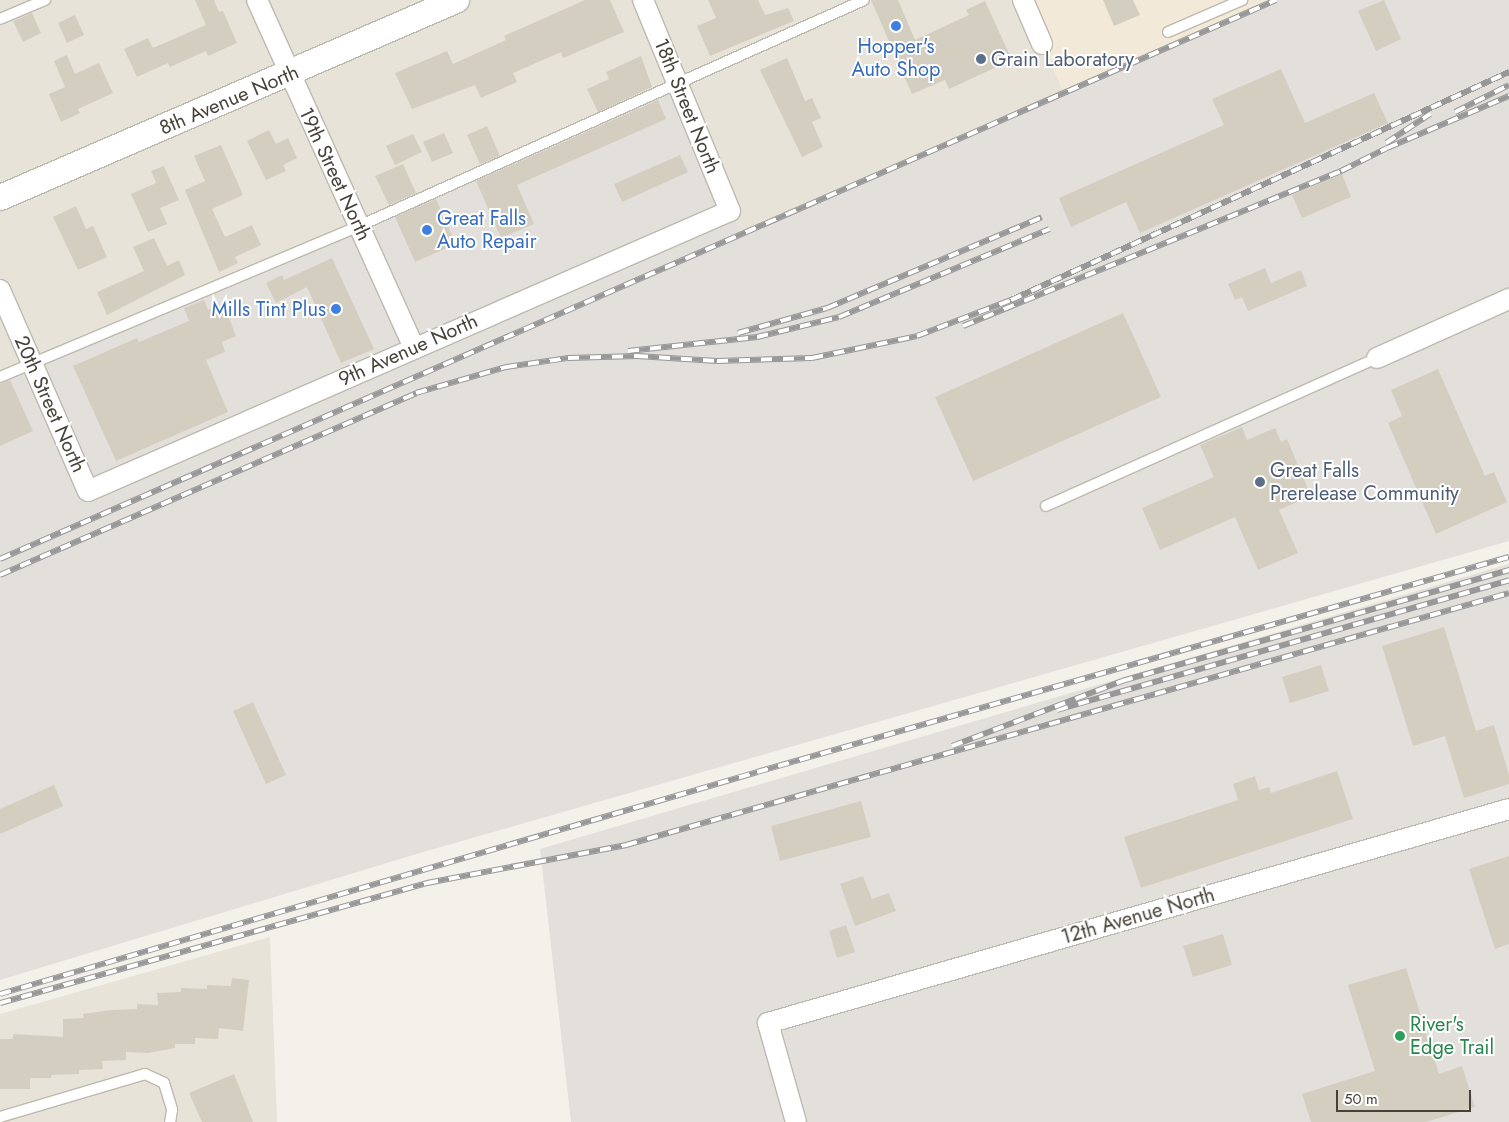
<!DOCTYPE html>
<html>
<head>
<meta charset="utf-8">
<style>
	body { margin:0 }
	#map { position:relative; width:1509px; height:1122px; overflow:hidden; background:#f4f1eb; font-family:Jost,sans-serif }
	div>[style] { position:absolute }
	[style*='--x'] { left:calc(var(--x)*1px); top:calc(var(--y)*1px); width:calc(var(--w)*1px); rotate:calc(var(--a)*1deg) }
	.residential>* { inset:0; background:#e7e3d9 }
	.commercial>* { inset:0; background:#f3e9d8 }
	.industrial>* { inset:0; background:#e3e0dc }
	.building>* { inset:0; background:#d4cec1 }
	.roads { filter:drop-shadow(1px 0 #beb9ae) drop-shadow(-1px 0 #beb9ae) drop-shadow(0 1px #beb9ae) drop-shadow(0 -1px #beb9ae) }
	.service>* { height:10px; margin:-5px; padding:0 5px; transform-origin:5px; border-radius:5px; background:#fff }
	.minor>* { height:20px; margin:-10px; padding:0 10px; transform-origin:10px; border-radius:10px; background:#fff }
	.tertiary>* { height:25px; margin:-12.5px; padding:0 12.5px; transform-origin:12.5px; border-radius:12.5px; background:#fff }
	.rail>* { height:5.5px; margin-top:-2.75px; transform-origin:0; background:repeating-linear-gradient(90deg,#fff 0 11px,#989898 0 22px); box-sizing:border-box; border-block:1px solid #989898 }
	.dots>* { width:14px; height:14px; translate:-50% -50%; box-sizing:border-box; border:2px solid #fff; border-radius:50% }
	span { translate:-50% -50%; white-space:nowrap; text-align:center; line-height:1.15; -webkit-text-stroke:4px #fff; paint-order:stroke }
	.shop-label { font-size:20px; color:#366cbe }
	.left { translate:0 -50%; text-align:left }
	.right { translate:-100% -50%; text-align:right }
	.service-label { font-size:20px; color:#4e5e75 }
	.street-label { font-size:20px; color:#474239 }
	.leisure-label { font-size:20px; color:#27864d }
	.scale { position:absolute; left:1336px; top:1090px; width:135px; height:22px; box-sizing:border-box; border:2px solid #474239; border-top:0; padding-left:6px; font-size:15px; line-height:18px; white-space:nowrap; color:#474239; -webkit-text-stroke:4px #fff; paint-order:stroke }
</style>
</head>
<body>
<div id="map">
	<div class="residential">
		<div style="clip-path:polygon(0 0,1023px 0,1064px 93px,741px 235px,730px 211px,359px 226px,0 377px)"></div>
		<div style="clip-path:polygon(270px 937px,277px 1122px,0 1122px,0 1014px)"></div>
	</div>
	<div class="commercial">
		<div style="clip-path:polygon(1023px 0,1276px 0,1064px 93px)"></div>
	</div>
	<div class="industrial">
		<div style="clip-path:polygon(1269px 0,1509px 0,1509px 541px,420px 853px,0 980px,0 377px,359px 226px,677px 81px,741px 235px)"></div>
		<div style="clip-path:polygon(1509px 564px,1509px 1122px,571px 1122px,540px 849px)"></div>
	</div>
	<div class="building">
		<div style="clip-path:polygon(195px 0,214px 0,219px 12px,223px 11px,237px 43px,208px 56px,206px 51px,170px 67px,168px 63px,137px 77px,124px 49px,148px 38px,153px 48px,206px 25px)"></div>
		<div style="clip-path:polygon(585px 0,610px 0,624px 32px,563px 58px,561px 52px,513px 73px,517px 82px,481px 98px,475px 85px,412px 109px,395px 73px,447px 51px,453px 64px,506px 40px,504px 36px)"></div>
		<div style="clip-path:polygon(708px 0,758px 0,765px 15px,788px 8px,794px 21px,710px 56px,697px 26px,716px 18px)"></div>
		<div style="clip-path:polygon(871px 0,898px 0,915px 40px,969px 15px,966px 10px,985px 1px,1012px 60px,949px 89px,945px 80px,912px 94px)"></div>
		<div style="clip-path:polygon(1103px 0,1133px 0,1140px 15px,1114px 26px)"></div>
		<div style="clip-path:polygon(1384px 0,1401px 39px,1376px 51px,1358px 11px)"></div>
		<div style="clip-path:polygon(32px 13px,41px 33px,23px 42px,13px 21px)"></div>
		<div style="clip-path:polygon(75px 15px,84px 35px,67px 43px,58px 23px)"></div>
		<div style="clip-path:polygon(67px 55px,75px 74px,99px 63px,113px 93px,78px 109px,80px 113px,61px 122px,49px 94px,65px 87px,54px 61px)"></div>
		<div style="clip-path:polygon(641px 56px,652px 87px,598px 112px,587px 89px,609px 79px,606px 72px)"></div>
		<div style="clip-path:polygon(787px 58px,805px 101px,812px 98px,821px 118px,812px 122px,823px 147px,802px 157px,760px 70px)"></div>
		<div style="clip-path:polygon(1281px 69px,1305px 123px,1374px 93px,1388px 123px,1140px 233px,1126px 202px,1071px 227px,1059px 198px,1224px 125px,1212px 99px)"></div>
		<div style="clip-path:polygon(658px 100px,666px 119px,517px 185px,534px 224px,501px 238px,476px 181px)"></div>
		<div style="clip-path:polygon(487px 126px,500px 156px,480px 164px,467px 135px)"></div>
		<div style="clip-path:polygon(269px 130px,276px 144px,288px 138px,297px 158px,283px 165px,286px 171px,266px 180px,247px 141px)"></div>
		<div style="clip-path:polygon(444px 133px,453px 153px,432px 162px,423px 142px)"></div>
		<div style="clip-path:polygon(413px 134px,422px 152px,395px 165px,386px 146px)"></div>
		<div style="clip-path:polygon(221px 145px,243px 195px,212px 209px,225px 237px,252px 225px,261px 245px,235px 257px,238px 263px,219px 272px,185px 190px,205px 181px,194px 156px)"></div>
		<div style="clip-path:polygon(680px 155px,688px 172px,622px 202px,614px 184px)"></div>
		<div style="clip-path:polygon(403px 164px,416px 193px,389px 205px,375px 176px)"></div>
		<div style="clip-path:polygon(164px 166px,179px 200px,160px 208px,167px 224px,148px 232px,131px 194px,156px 183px,151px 171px)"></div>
		<div style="clip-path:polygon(1342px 174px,1351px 197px,1302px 218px,1292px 195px)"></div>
		<div style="clip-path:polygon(436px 199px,456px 244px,415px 262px,395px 217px)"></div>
		<div style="clip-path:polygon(76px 206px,86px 229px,93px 226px,107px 257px,78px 270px,53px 217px)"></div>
		<div style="clip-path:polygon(154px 238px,167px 266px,179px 260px,185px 275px,107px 315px,97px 292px,144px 271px,133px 247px)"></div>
		<div style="clip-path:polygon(332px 258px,374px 349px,341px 363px,307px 287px,276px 303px,266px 283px,282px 275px,284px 280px)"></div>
		<div style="clip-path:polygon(1265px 268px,1271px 283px,1301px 270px,1307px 286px,1248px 311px,1242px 297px,1235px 300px,1228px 284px)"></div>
		<div style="clip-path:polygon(204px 300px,208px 310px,223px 303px,236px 336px,222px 342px,225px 352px,206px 360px,228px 412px,116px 461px,73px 366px,137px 338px,139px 342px,189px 321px,184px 308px)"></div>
		<div style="clip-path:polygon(1123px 313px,1161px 397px,973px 481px,935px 397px)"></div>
		<div style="clip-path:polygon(1438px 369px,1485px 476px,1494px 472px,1507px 502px,1436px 534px,1388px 423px,1402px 416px,1391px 390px)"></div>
		<div style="clip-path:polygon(10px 380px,33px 431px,0 446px,0 384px)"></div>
		<div style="clip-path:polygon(1242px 427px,1247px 440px,1275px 428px,1281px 442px,1287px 439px,1311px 496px,1279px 510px,1298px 553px,1258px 570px,1235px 517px,1160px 550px,1142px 508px,1214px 477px,1200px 445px)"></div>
		<div style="clip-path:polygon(1444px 627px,1476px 731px,1494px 725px,1509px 775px,1509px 784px,1464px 798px,1445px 736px,1413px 746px,1382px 646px)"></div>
		<div style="clip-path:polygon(1321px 665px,1329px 691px,1290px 703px,1282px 677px)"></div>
		<div style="clip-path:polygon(253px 702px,286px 775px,266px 784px,233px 711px)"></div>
		<div style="clip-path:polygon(1337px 771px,1353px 819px,1141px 888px,1124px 837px,1238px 800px,1233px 784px,1255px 776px,1259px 790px,1269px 787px,1271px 793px)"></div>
		<div style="clip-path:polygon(54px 785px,63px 806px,0 834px,0 809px)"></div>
		<div style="clip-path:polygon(861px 801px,871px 837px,780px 861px,771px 826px)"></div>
		<div style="clip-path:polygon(1509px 856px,1509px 944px,1495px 949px,1469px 869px)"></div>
		<div style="clip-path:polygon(863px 876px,872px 899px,889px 893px,896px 911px,855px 926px,840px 884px)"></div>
		<div style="clip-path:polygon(846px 925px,855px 952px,837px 958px,829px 931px)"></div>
		<div style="clip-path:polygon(1223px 934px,1232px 965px,1193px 977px,1183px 946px)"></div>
		<div style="clip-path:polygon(1406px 968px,1439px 1074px,1462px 1066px,1475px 1107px,1426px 1122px,1311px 1122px,1302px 1094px,1375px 1071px,1348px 985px)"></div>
		<div style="clip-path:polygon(232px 978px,249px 980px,243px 1031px,219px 1028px,218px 1039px,195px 1038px,195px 1044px,175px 1044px,175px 1048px,148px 1053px,126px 1052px,126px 1060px,102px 1061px,103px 1069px,79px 1070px,79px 1074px,51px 1075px,51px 1078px,30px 1078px,30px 1089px,0 1089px,0 1039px,13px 1039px,13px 1034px,63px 1037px,63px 1019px,84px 1018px,83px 1014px,111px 1010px,137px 1009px,137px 1004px,158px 1005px,157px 993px,181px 992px,181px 988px,207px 989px,207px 985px,231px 986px)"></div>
		<div style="clip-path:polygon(234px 1074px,253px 1122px,202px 1122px,189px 1093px)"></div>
	</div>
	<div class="roads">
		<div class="service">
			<div style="--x:0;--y:19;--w:49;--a:-22.9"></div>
			<div style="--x:1168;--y:32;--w:81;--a:-23.4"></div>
			<div style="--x:0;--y:377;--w:389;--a:-22.8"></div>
			<div style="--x:359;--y:226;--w:553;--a:-24.11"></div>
			<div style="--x:1046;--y:506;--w:363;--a:-24.1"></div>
			<div style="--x:0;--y:1117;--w:151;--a:-16.5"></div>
			<div style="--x:145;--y:1074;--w:21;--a:25"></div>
			<div style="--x:164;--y:1083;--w:28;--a:73"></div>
			<div style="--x:172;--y:1110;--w:12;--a:99"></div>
		</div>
		<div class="minor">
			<div style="--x:257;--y:0;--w:381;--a:65.7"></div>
			<div style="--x:1023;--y:0;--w:48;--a:66.6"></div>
			<div style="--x:0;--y:290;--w:219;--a:66.4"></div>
			<div style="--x:88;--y:491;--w:700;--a:-23.56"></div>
			<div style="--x:730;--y:211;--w:228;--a:-112.4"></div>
			<div style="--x:1377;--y:358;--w:145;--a:-24.1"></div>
			<div style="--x:796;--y:1122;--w:103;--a:-105.8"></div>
			<div style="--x:768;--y:1023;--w:771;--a:-16.11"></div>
		</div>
		<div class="tertiary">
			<div style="--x:0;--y:197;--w:497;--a:-23.4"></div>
		</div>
	</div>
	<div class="rail">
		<div style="--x:1455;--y:112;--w:60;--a:-26.6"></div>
		<div style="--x:1386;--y:143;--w:53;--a:-33.4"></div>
		<div style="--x:963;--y:326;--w:409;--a:-22.3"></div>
		<div style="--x:1341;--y:171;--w:51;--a:-26.6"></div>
		<div style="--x:1387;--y:148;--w:133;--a:-23.1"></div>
		<div style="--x:738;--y:333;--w:92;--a:-15.7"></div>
		<div style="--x:827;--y:308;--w:233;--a:-22.9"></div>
		<div style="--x:628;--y:351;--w:130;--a:-6.2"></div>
		<div style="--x:757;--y:337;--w:84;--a:-13.7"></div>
		<div style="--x:839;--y:317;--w:228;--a:-22.7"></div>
		<div style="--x:0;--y:559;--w:1393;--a:-23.66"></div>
		<div style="--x:0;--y:575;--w:454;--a:-23.6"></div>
		<div style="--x:416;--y:393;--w:94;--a:-16.1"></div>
		<div style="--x:506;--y:367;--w:63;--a:-8.3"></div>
		<div style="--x:568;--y:358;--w:69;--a:-1.7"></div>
		<div style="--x:637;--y:356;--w:80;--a:3.6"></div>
		<div style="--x:717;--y:361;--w:95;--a:-1.8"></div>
		<div style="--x:812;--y:358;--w:107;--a:-11.8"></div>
		<div style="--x:917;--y:336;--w:101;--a:-21"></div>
		<div style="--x:1011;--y:300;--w:548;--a:-24.6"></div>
		<div style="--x:1057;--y:710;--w:470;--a:-16"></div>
		<div style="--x:952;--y:746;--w:182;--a:-20.9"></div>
		<div style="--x:1122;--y:681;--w:403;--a:-16"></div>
		<div style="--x:0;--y:994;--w:789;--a:-16.34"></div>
		<div style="--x:757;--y:772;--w:782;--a:-15.96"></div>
		<div style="--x:0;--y:1003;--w:444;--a:-15.7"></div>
		<div style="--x:427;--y:883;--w:203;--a:-10.8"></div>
		<div style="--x:626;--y:845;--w:918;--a:-15.93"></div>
	</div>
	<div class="dots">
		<div style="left:896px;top:26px;background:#3f7fe0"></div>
		<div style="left:981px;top:59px;background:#5c6f8a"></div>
		<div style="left:427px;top:230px;background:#3f7fe0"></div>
		<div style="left:336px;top:309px;background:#3f7fe0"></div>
		<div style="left:1260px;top:482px;background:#5c6f8a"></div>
		<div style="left:1400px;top:1036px;background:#2e9e5b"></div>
	</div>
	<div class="shop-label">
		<span style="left:896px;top:58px">Hopper's<br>Auto Shop</span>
		<span class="left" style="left:437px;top:230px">Great Falls<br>Auto Repair</span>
		<span class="right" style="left:326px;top:309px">Mills Tint Plus</span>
	</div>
	<div class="service-label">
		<span class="left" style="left:991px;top:59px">Grain Laboratory</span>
		<span class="left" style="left:1270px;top:482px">Great Falls<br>Prerelease Community</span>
	</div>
	<div class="street-label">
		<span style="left:229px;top:100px;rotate:-23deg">8th Avenue North</span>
		<span style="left:687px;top:106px;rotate:68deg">18th Street North</span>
		<span style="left:335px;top:174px;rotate:65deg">19th Street North</span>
		<span style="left:408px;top:350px;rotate:-24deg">9th Avenue North</span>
		<span style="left:50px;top:404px;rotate:66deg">20th Street North</span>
		<span style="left:1138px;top:916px;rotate:-16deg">12th Avenue North</span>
	</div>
	<div class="leisure-label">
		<span class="left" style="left:1410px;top:1036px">River's<br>Edge Trail</span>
	</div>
	<div class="scale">50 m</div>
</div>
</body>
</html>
